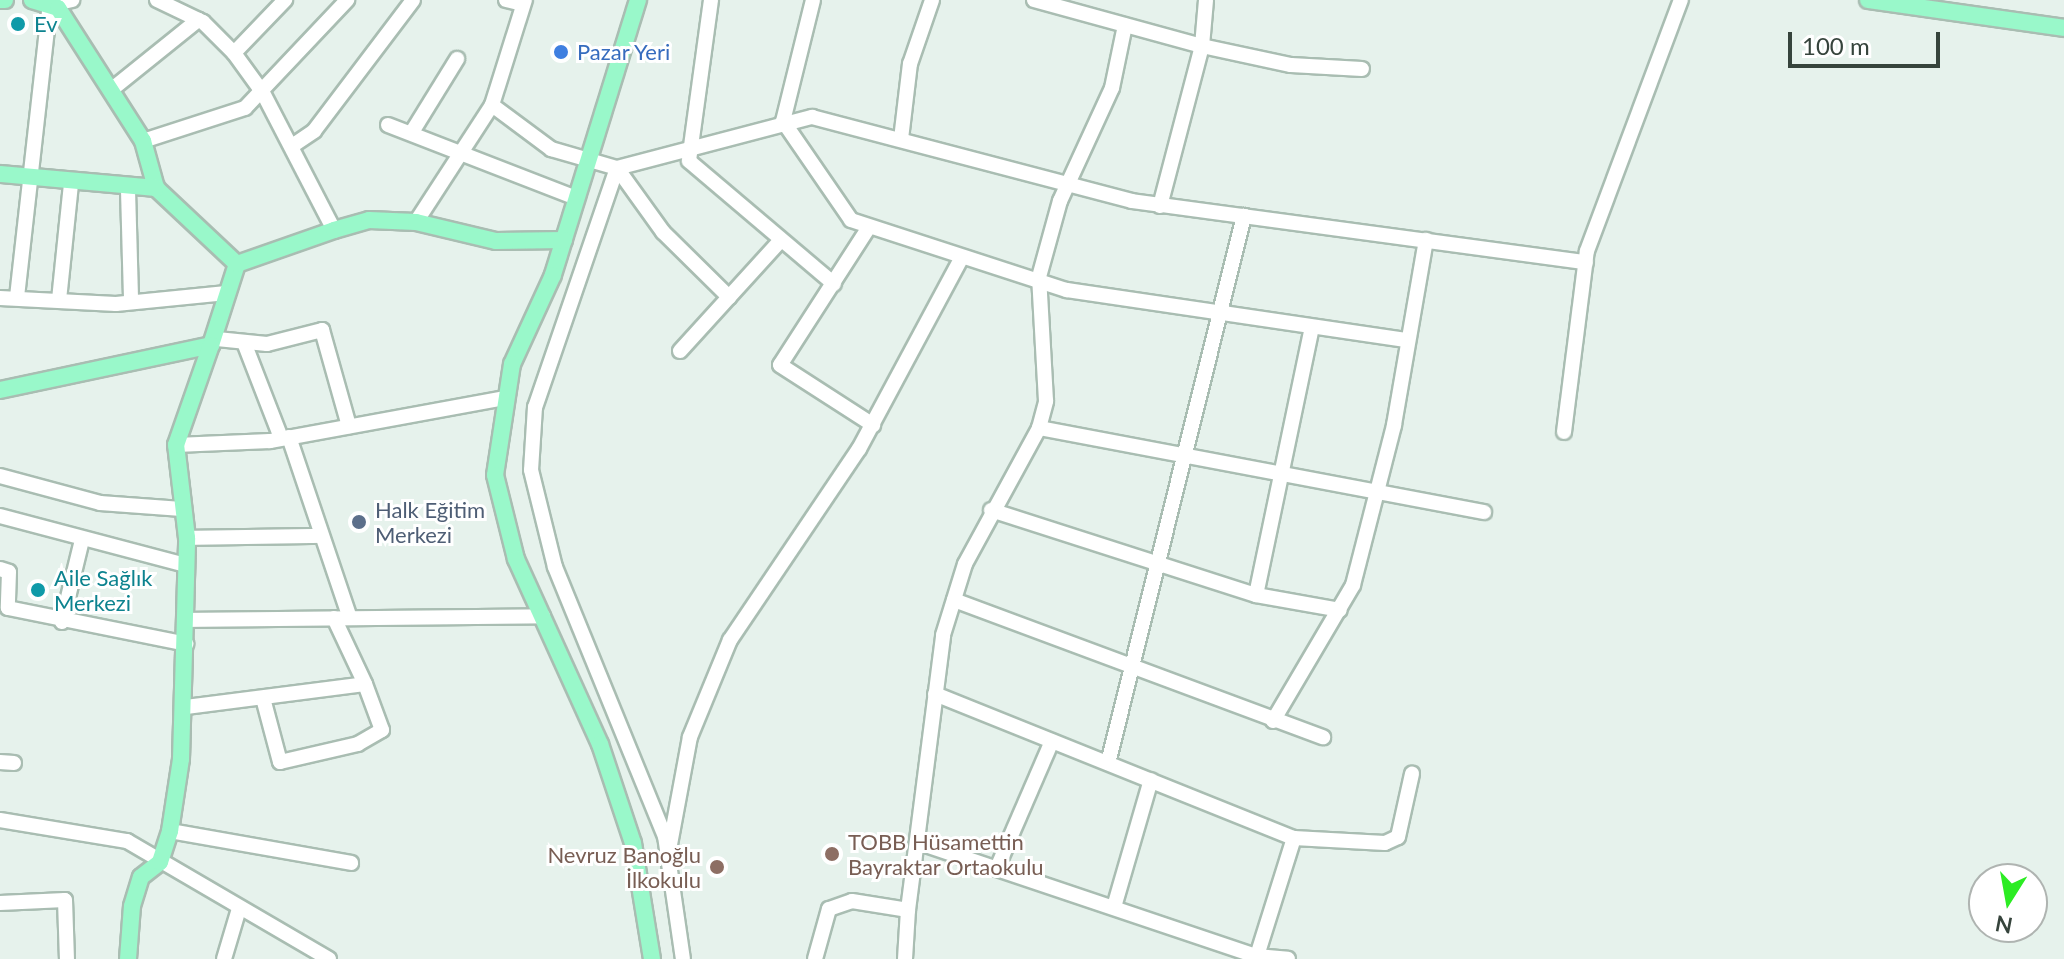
<!DOCTYPE html>
<html>
<head>
<meta charset="utf-8">
<style>
	body { margin:0 }
	#map { position:relative; width:2064px; height:959px; overflow:hidden; background:#e6f2ec; font-family:Lato,sans-serif }
	div>[style] { position:absolute }
	[style*='--x'] { left:calc(var(--x)*1px); top:calc(var(--y)*1px); width:calc(var(--w)*1px); rotate:calc(var(--a)*1deg) }
	.roads { filter:drop-shadow(2px 0 #a9bdb2) drop-shadow(-2px 0 #a9bdb2) drop-shadow(0 2px #a9bdb2) drop-shadow(0 -2px #a9bdb2) }
	.minor>* { height:14px; margin:-7px; padding:0 7px; transform-origin:7px; border-radius:7px; background:#fff }
	.major>* { height:16px; margin:-8px; padding:0 8px; transform-origin:8px; border-radius:8px; background:#99f8ca }
	.dots>* { width:22px; height:22px; translate:-50% -50%; box-sizing:border-box; border:4px solid #fff; border-radius:50% }
	span { translate:-50% -50%; white-space:nowrap; text-align:center; line-height:1.15; -webkit-text-stroke:6px #fff; paint-order:stroke }
	.culture-label { font-size:22px; color:#0d838f }
	.left { translate:0 -50%; text-align:left }
	.shop-label { font-size:22px; color:#366cbe }
	.service-label { font-size:22px; color:#4e5e75 }
	.education-label { font-size:22px; color:#785e54 }
	.right { translate:-100% -50%; text-align:right }
	.north { position:absolute; left:1968px; top:863px; width:80px; height:80px; box-sizing:border-box; background:#fff; border:2px solid #afb4b1; border-radius:50%; rotate:191deg; font-size:22px; font-weight:700; line-height:32px; text-align:center; color:#36443c }
	.north::after { content:''; display:block; margin:auto; width:28px; height:36px; background:#2cec23; clip-path:polygon(50% 0,100% 100%,50% 72%,0 100%) }
	.scale { position:absolute; left:1788px; top:32px; width:152px; height:36px; box-sizing:border-box; border:4px solid #36443c; border-top:0; padding-left:10px; font-size:24px; line-height:28px; white-space:nowrap; color:#36443c; -webkit-text-stroke:6px #fff; paint-order:stroke }
</style>
</head>
<body>
<div id="map">
	<div class="roads">
		<div class="minor">
			<div style="--x:157;--y:0;--w:51;--a:25.6"></div>
			<div style="--x:203;--y:22;--w:44;--a:45"></div>
			<div style="--x:234;--y:53;--w:49;--a:54.1"></div>
			<div style="--x:263;--y:93;--w:154;--a:62.6"></div>
			<div style="--x:506;--y:0;--w:17;--a:13"></div>
			<div style="--x:711;--y:0;--w:162;--a:97.8"></div>
			<div style="--x:689;--y:161;--w:190;--a:40.3"></div>
			<div style="--x:813;--y:0;--w:125;--a:103.9"></div>
			<div style="--x:783;--y:121;--w:120;--a:55.5"></div>
			<div style="--x:851;--y:220;--w:227;--a:18"></div>
			<div style="--x:1067;--y:290;--w:344;--a:8.4"></div>
			<div style="--x:1034;--y:0;--w:174;--a:15.3"></div>
			<div style="--x:1202;--y:46;--w:91;--a:12.1"></div>
			<div style="--x:1291;--y:65;--w:71;--a:3.2"></div>
			<div style="--x:234;--y:53;--w:74;--a:-46.1"></div>
			<div style="--x:111;--y:90;--w:112;--a:-38.8"></div>
			<div style="--x:492;--y:105;--w:74;--a:36.7"></div>
			<div style="--x:551;--y:149;--w:69;--a:16.1"></div>
			<div style="--x:617;--y:168;--w:202;--a:-14.7"></div>
			<div style="--x:812;--y:117;--w:331;--a:14.7"></div>
			<div style="--x:1132;--y:201;--w:458;--a:7.7"></div>
			<div style="--x:388;--y:125;--w:202;--a:21.2"></div>
			<div style="--x:412;--y:132;--w:86;--a:-58.3"></div>
			<div style="--x:901;--y:139;--w:76;--a:-83.2"></div>
			<div style="--x:910;--y:64;--w:68;--a:-71"></div>
			<div style="--x:143;--y:141;--w:107;--a:-17.9"></div>
			<div style="--x:245;--y:108;--w:149;--a:-46.6"></div>
			<div style="--x:292;--y:146;--w:27;--a:-34"></div>
			<div style="--x:314;--y:131;--w:164;--a:-52.9"></div>
			<div style="--x:617;--y:168;--w:253;--a:108.9"></div>
			<div style="--x:535;--y:407;--w:63;--a:93.6"></div>
			<div style="--x:531;--y:470;--w:100;--a:76.1"></div>
			<div style="--x:555;--y:567;--w:291;--a:67.8"></div>
			<div style="--x:665;--y:836;--w:124;--a:81.7"></div>
			<div style="--x:617;--y:168;--w:79;--a:54.3"></div>
			<div style="--x:663;--y:232;--w:93;--a:44.6"></div>
			<div style="--x:128;--y:190;--w:109;--a:88.4"></div>
			<div style="--x:1160;--y:206;--w:165;--a:-75.3"></div>
			<div style="--x:1202;--y:46;--w:46;--a:-85"></div>
			<div style="--x:416;--y:222;--w:140;--a:-57"></div>
			<div style="--x:492;--y:105;--w:110;--a:-72.6"></div>
			<div style="--x:869;--y:227;--w:164;--a:122.8"></div>
			<div style="--x:780;--y:365;--w:111;--a:32.8"></div>
			<div style="--x:17;--y:297;--w:294;--a:-83.6"></div>
			<div style="--x:50;--y:5;--w:23;--a:-13"></div>
			<div style="--x:0;--y:298;--w:116;--a:3"></div>
			<div style="--x:116;--y:304;--w:111;--a:-5.7"></div>
			<div style="--x:59;--y:300;--w:118;--a:-84.1"></div>
			<div style="--x:217;--y:339;--w:50;--a:5.7"></div>
			<div style="--x:267;--y:344;--w:57;--a:-14.3"></div>
			<div style="--x:322;--y:330;--w:100;--a:74.3"></div>
			<div style="--x:245;--y:345;--w:100;--a:68.8"></div>
			<div style="--x:680;--y:351;--w:149;--a:-47.7"></div>
			<div style="--x:1039;--y:428;--w:453;--a:10.7"></div>
			<div style="--x:1564;--y:432;--w:182;--a:-82.8"></div>
			<div style="--x:1587;--y:251;--w:268;--a:-69.5"></div>
			<div style="--x:289;--y:437;--w:191;--a:71.4"></div>
			<div style="--x:176;--y:445;--w:94;--a:-2.4"></div>
			<div style="--x:270;--y:441;--w:238;--a:-10.4"></div>
			<div style="--x:0;--y:476;--w:104;--a:15.1"></div>
			<div style="--x:100;--y:503;--w:82;--a:4.2"></div>
			<div style="--x:991;--y:510;--w:278;--a:17.8"></div>
			<div style="--x:1256;--y:595;--w:85;--a:10.1"></div>
			<div style="--x:0;--y:516;--w:192;--a:14.8"></div>
			<div style="--x:187;--y:538;--w:134;--a:-0.9"></div>
			<div style="--x:0;--y:569;--w:9;--a:18"></div>
			<div style="--x:9;--y:572;--w:36;--a:92"></div>
			<div style="--x:8;--y:608;--w:182;--a:11.4"></div>
			<div style="--x:1256;--y:595;--w:274;--a:-78.2"></div>
			<div style="--x:954;--y:600;--w:394;--a:20.4"></div>
			<div style="--x:334;--y:618;--w:73;--a:64.8"></div>
			<div style="--x:186;--y:620;--w:357;--a:-0.6"></div>
			<div style="--x:62;--y:622;--w:84;--a:-76.3"></div>
			<div style="--x:935;--y:694;--w:387;--a:21.9"></div>
			<div style="--x:1294;--y:838;--w:91;--a:3.1"></div>
			<div style="--x:1385;--y:843;--w:14;--a:-25"></div>
			<div style="--x:1398;--y:837;--w:65;--a:-77.5"></div>
			<div style="--x:186;--y:707;--w:180;--a:-7.3"></div>
			<div style="--x:365;--y:684;--w:49;--a:69.7"></div>
			<div style="--x:382;--y:730;--w:28;--a:150"></div>
			<div style="--x:358;--y:744;--w:80;--a:167"></div>
			<div style="--x:280;--y:762;--w:66;--a:-104.9"></div>
			<div style="--x:1273;--y:721;--w:158;--a:-59.5"></div>
			<div style="--x:1353;--y:585;--w:165;--a:-75.6"></div>
			<div style="--x:1394;--y:425;--w:188;--a:-80.2"></div>
			<div style="--x:0;--y:762;--w:14;--a:4"></div>
			<div style="--x:1108;--y:763;--w:564;--a:-76.04"></div>
			<div style="--x:0;--y:820;--w:129;--a:9.4"></div>
			<div style="--x:127;--y:841;--w:234;--a:30.3"></div>
			<div style="--x:170;--y:831;--w:184;--a:10"></div>
			<div style="--x:920;--y:843;--w:354;--a:18.6"></div>
			<div style="--x:1256;--y:956;--w:32;--a:5"></div>
			<div style="--x:669;--y:850;--w:115;--a:-79.5"></div>
			<div style="--x:690;--y:737;--w:105;--a:-67.6"></div>
			<div style="--x:730;--y:640;--w:230;--a:-56"></div>
			<div style="--x:859;--y:449;--w:216;--a:-61.8"></div>
			<div style="--x:997;--y:868;--w:138;--a:-66.6"></div>
			<div style="--x:0;--y:903;--w:65;--a:-2.6"></div>
			<div style="--x:65;--y:900;--w:59;--a:88.1"></div>
			<div style="--x:1114;--y:907;--w:132;--a:-73.8"></div>
			<div style="--x:908;--y:910;--w:277;--a:-82.7"></div>
			<div style="--x:943;--y:635;--w:74;--a:-72.8"></div>
			<div style="--x:965;--y:564;--w:155;--a:-61.4"></div>
			<div style="--x:1039;--y:428;--w:28;--a:-75"></div>
			<div style="--x:1046;--y:401;--w:124;--a:-93.2"></div>
			<div style="--x:1039;--y:277;--w:79;--a:-74.6"></div>
			<div style="--x:1060;--y:201;--w:124;--a:-65.3"></div>
			<div style="--x:1112;--y:88;--w:64;--a:-78.3"></div>
			<div style="--x:224;--y:959;--w:49;--a:-73.4"></div>
			<div style="--x:815;--y:959;--w:52;--a:-74.4"></div>
			<div style="--x:829;--y:909;--w:24;--a:-19"></div>
			<div style="--x:852;--y:901;--w:57;--a:9.1"></div>
			<div style="--x:908;--y:910;--w:49;--a:93.5"></div>
			<div style="--x:1256;--y:959;--w:127;--a:-72.6"></div>
		</div>
		<div class="major">
			<div style="--x:0;--y:0;--w:5;--a:0"></div>
			<div style="--x:32;--y:0;--w:27;--a:17"></div>
			<div style="--x:58;--y:8;--w:158;--a:57.4"></div>
			<div style="--x:143;--y:141;--w:49;--a:74.5"></div>
			<div style="--x:156;--y:188;--w:111;--a:43.2"></div>
			<div style="--x:638;--y:0;--w:288;--a:107.2"></div>
			<div style="--x:553;--y:275;--w:98;--a:114.7"></div>
			<div style="--x:512;--y:364;--w:112;--a:98.7"></div>
			<div style="--x:495;--y:475;--w:87;--a:76"></div>
			<div style="--x:516;--y:559;--w:203;--a:65.6"></div>
			<div style="--x:600;--y:744;--w:104;--a:71.6"></div>
			<div style="--x:633;--y:843;--w:118;--a:80.7"></div>
			<div style="--x:1868;--y:0;--w:198;--a:8.1"></div>
			<div style="--x:0;--y:174;--w:157;--a:5.1"></div>
			<div style="--x:0;--y:390;--w:216;--a:-12"></div>
			<div style="--x:211;--y:345;--w:85;--a:-72.2"></div>
			<div style="--x:237;--y:264;--w:103;--a:-19.3"></div>
			<div style="--x:334;--y:230;--w:36;--a:-16"></div>
			<div style="--x:369;--y:220;--w:47;--a:2.4"></div>
			<div style="--x:416;--y:222;--w:82;--a:13.4"></div>
			<div style="--x:496;--y:241;--w:68;--a:-0.8"></div>
			<div style="--x:128;--y:959;--w:53;--a:-85.7"></div>
			<div style="--x:132;--y:906;--w:30;--a:-73"></div>
			<div style="--x:141;--y:877;--w:24;--a:-38"></div>
			<div style="--x:160;--y:862;--w:33;--a:-72"></div>
			<div style="--x:170;--y:831;--w:73;--a:-81.3"></div>
			<div style="--x:181;--y:759;--w:221;--a:-88.4"></div>
			<div style="--x:187;--y:538;--w:94;--a:-96.7"></div>
			<div style="--x:176;--y:445;--w:106;--a:-70.7"></div>
		</div>
	</div>
	<div class="dots">
		<div style="left:18px;top:24px;background:#0f9aa8"></div>
		<div style="left:561px;top:52px;background:#3f7fe0"></div>
		<div style="left:359px;top:522px;background:#5c6f8a"></div>
		<div style="left:38px;top:590px;background:#0f9aa8"></div>
		<div style="left:832px;top:854px;background:#8d6e63"></div>
		<div style="left:717px;top:867px;background:#8d6e63"></div>
	</div>
	<div class="culture-label">
		<span class="left" style="left:34px;top:24px">Ev</span>
		<span class="left" style="left:54px;top:590px">Aile Sağlık<br>Merkezi</span>
	</div>
	<div class="shop-label">
		<span class="left" style="left:577px;top:52px">Pazar Yeri</span>
	</div>
	<div class="service-label">
		<span class="left" style="left:375px;top:522px">Halk Eğitim<br>Merkezi</span>
	</div>
	<div class="education-label">
		<span class="left" style="left:848px;top:854px">TOBB Hüsamettin<br>Bayraktar Ortaokulu</span>
		<span class="right" style="left:701px;top:867px">Nevruz Banoğlu<br>İlkokulu</span>
	</div>
	<div class="north">N</div>
	<div class="scale">100 m</div>
</div>
</body>
</html>
